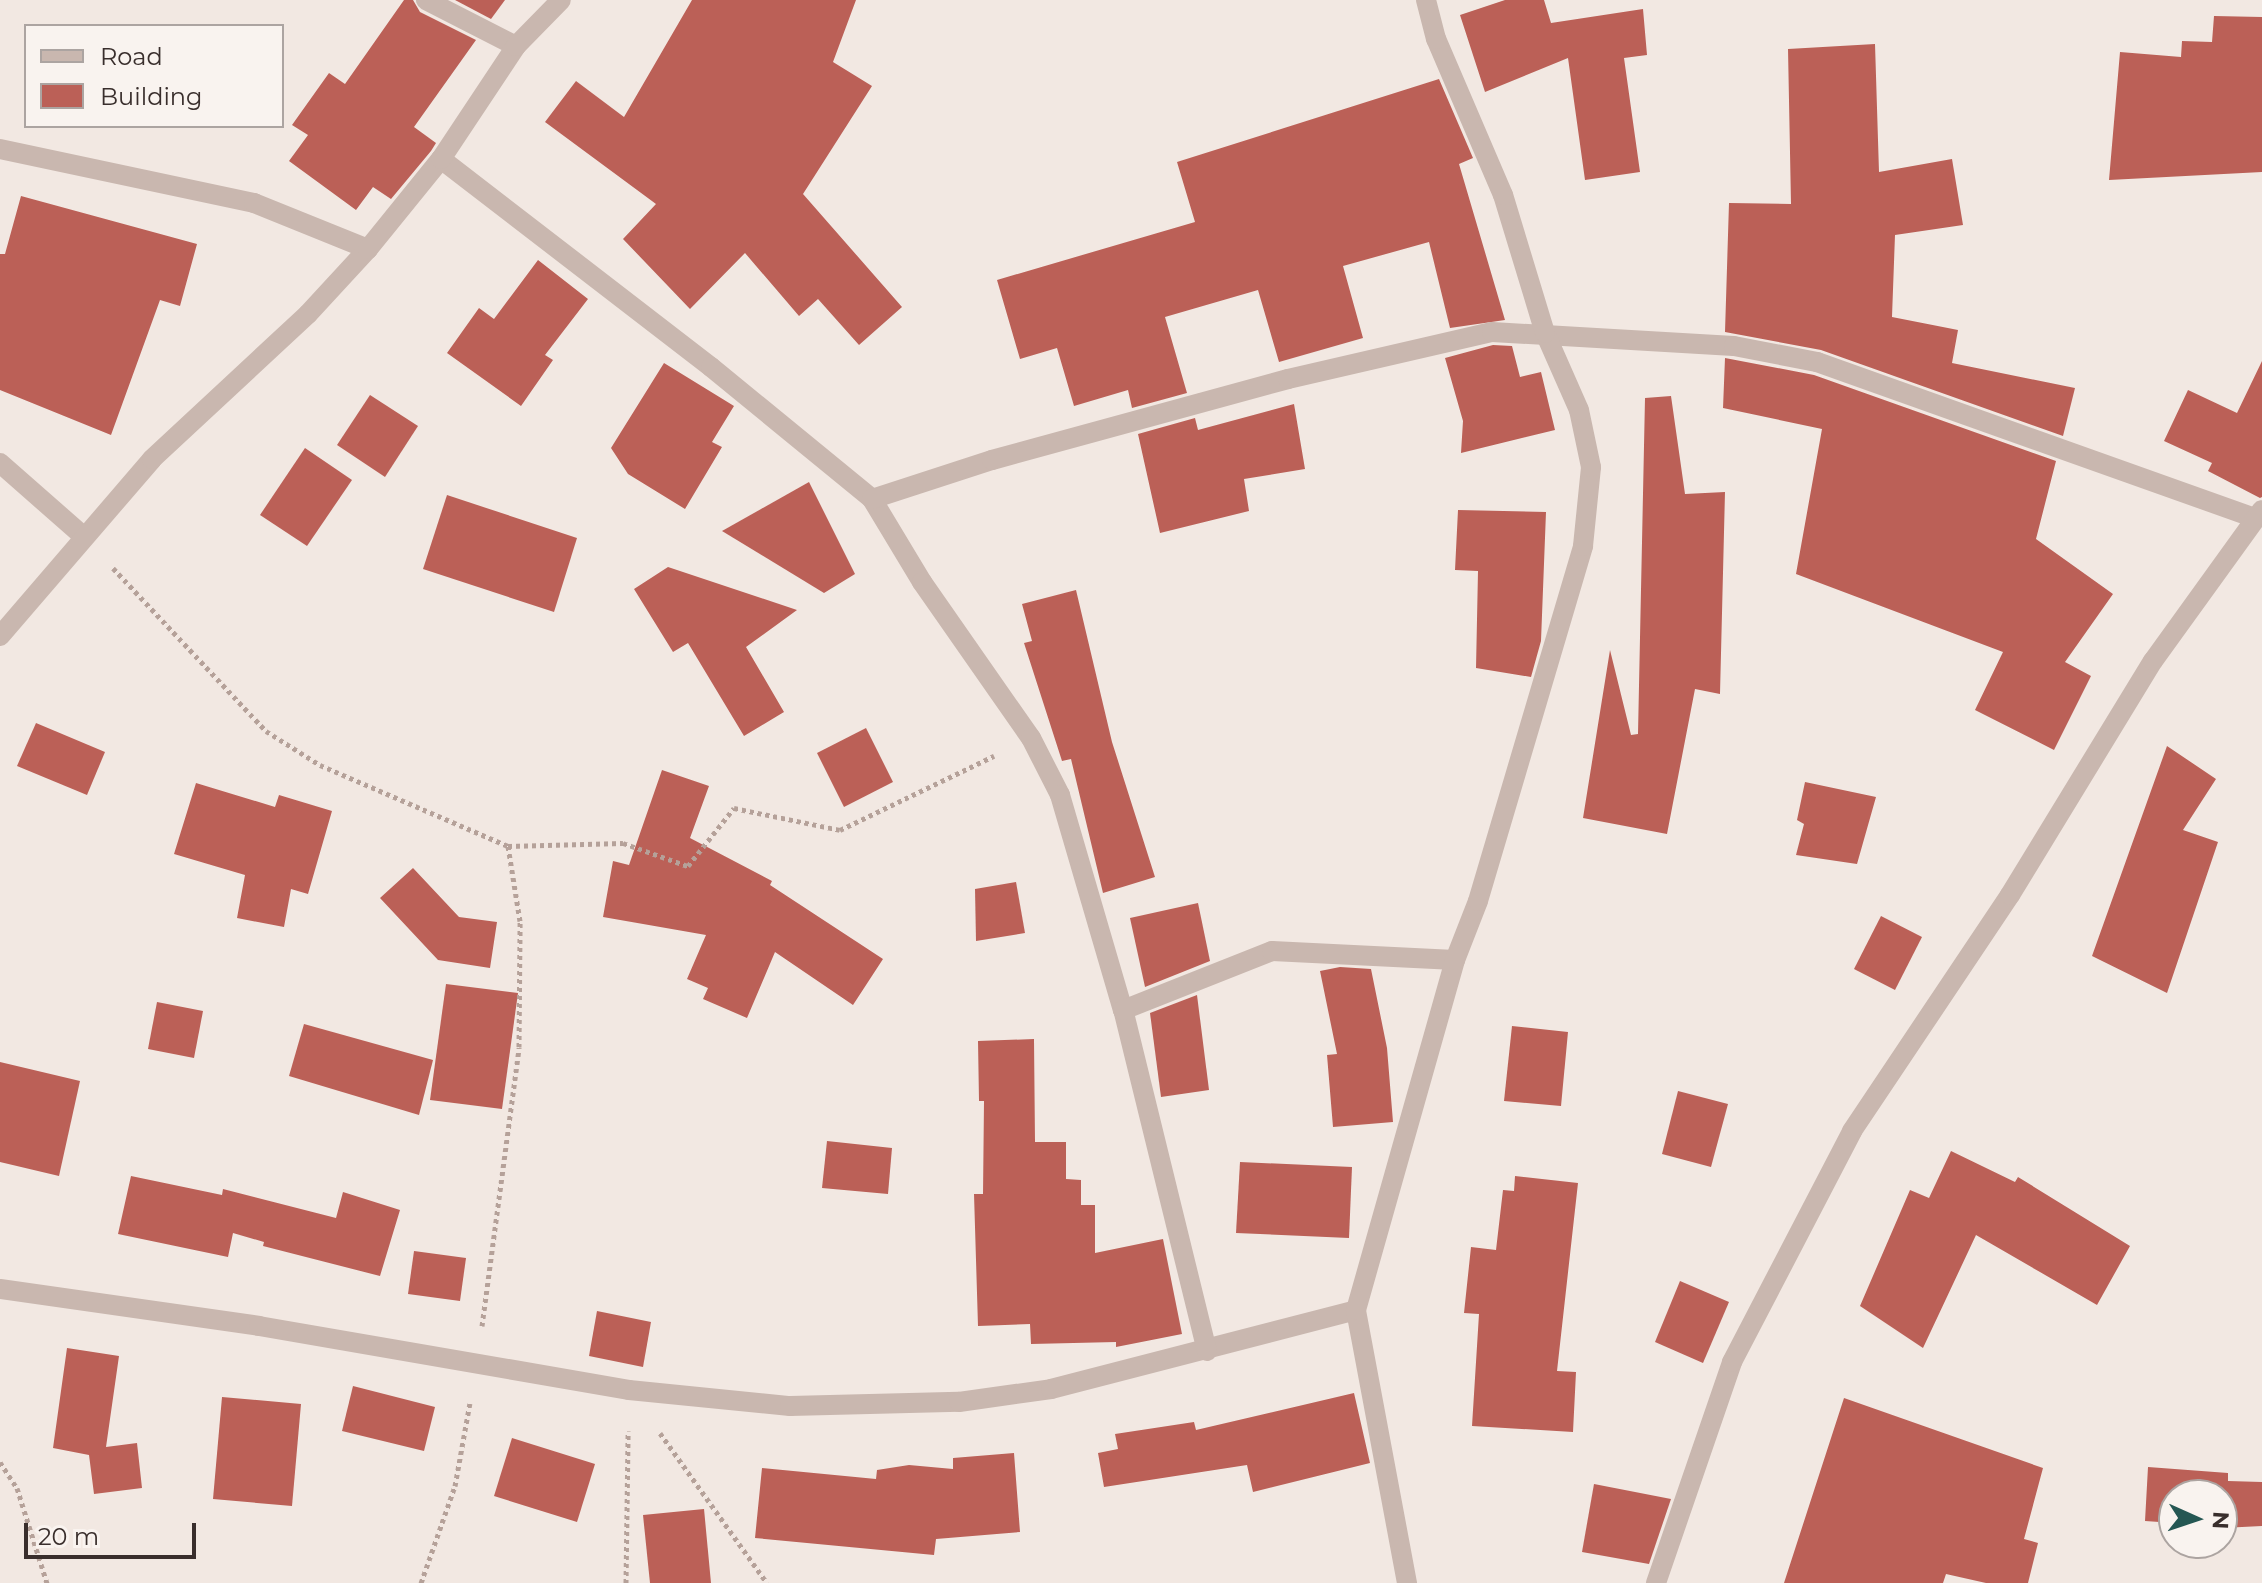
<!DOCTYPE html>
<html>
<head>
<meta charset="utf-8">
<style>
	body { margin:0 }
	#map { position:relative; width:2262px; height:1583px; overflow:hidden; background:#f2e8e2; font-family:Montserrat,sans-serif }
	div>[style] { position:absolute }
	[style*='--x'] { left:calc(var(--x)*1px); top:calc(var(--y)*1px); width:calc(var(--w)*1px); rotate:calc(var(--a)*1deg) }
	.building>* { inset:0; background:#bb6057 }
	.path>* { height:5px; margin-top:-2.5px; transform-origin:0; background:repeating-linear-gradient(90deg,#b5a199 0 4px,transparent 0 8px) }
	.minor>* { height:20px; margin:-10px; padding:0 10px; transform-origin:10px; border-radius:10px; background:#c9b7af }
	span { translate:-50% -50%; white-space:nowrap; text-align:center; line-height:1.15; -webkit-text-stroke:7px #f9f3ef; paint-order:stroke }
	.legend { position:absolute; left:24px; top:24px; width:260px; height:104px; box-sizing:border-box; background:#f9f3ef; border:2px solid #aca4a1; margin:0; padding:10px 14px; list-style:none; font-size:24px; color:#392e2c }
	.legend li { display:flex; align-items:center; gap:16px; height:40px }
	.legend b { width:40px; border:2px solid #aca4a1 }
	.north { position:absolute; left:2158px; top:1479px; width:80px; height:80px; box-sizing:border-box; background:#f9f3ef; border:2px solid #aca4a1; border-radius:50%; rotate:93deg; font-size:22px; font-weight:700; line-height:32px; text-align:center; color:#392e2c }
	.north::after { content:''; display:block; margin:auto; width:28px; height:36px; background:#255753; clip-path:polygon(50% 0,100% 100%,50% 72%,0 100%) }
	.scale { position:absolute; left:24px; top:1523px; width:172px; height:36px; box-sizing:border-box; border:4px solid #392e2c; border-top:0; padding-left:10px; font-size:24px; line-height:28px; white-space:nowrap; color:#392e2c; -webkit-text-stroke:6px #f9f3ef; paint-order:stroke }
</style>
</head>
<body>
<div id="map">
	<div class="building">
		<div style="clip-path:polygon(404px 0,413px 0,420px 12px,476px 40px,414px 127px,436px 143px,431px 151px,391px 199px,373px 187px,356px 210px,289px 161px,308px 135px,292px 125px,329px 73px,345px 84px)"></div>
		<div style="clip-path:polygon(455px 0,505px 0,491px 19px)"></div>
		<div style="clip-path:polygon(692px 0,856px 0,833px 62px,872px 86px,803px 194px,902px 307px,859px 345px,818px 299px,799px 316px,745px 253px,690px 309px,623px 239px,656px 204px,545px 122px,576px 81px,624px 117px)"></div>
		<div style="clip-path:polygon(1505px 0,1544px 0,1551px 23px,1643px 9px,1647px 55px,1624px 58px,1640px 172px,1585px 180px,1568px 58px,1485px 92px,1460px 15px)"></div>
		<div style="clip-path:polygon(2214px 16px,2262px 17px,2262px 172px,2109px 180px,2120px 52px,2181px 57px,2182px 41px,2212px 42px)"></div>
		<div style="clip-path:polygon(1875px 44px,1879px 172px,1952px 159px,1963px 225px,1895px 235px,1892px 317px,1958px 330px,1952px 363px,2075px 388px,2063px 436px,1821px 350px,1725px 332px,1729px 203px,1791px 204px,1788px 49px)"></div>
		<div style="clip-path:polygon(1439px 79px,1473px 158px,1459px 164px,1505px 320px,1450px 328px,1429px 242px,1343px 266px,1363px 338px,1279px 362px,1258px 290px,1165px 317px,1187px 393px,1132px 408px,1128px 390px,1074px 406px,1057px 348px,1020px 359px,997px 280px,1195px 222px,1177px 162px)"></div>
		<div style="clip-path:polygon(21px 196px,197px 244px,180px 306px,160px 300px,111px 435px,0 390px,0 254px,5px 254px)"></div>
		<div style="clip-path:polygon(538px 260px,588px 299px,545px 355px,553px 360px,521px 406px,447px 353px,479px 308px,494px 319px)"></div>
		<div style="clip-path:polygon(1493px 345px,1512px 346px,1520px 377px,1541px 372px,1555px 430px,1461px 453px,1463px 421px,1445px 358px)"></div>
		<div style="clip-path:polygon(1725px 358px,1814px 375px,2056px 461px,2036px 539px,2113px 594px,2065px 662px,2091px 676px,2054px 750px,1975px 710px,2003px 652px,1796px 574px,1822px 429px,1723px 408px)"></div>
		<div style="clip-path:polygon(2262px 361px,2262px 497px,2260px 498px,2208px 471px,2212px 463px,2164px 441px,2188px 390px,2237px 413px)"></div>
		<div style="clip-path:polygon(664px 363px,734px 406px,712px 442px,722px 447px,685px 509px,628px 474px,611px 448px)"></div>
		<div style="clip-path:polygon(370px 395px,418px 426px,385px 477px,337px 445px)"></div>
		<div style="clip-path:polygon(1671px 396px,1685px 494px,1725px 492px,1720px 694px,1695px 689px,1667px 834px,1583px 818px,1610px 650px,1631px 735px,1638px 734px,1645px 398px)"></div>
		<div style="clip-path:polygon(1294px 404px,1305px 469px,1244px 479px,1249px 511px,1160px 533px,1138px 434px,1195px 418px,1198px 430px)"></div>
		<div style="clip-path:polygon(305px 448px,352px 480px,307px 546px,260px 515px)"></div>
		<div style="clip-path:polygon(809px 482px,855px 574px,824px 593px,722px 531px)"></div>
		<div style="clip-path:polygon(447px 495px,577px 538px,554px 612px,423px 569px)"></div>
		<div style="clip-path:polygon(1458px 510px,1546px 512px,1541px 641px,1531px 677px,1476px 668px,1478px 571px,1455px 570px)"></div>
		<div style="clip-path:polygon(668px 567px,797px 610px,746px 647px,784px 712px,744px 736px,688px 643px,673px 652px,634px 589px)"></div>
		<div style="clip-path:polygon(1076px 590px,1112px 742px,1155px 877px,1103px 893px,1071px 759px,1062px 761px,1024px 643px,1032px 641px,1022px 604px)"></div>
		<div style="clip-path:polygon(36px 723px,105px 752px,87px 795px,17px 766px)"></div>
		<div style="clip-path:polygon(866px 728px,893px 782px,844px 807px,817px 753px)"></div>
		<div style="clip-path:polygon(2167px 746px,2216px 779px,2183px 830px,2218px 842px,2167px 993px,2092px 956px)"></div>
		<div style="clip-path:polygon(662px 770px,709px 786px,690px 838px,772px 881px,770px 885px,883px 959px,853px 1005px,775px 952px,747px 1018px,703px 999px,708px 988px,687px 979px,706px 935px,603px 917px,613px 861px,629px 865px)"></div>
		<div style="clip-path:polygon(1805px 782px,1876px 797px,1857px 864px,1796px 855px,1804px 824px,1797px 820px)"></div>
		<div style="clip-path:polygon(196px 783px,275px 807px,279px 795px,332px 811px,308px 894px,291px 889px,284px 927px,237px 918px,245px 875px,174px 854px)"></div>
		<div style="clip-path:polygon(413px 868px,459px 917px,497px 922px,490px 968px,438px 960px,380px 898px)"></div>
		<div style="clip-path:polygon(1016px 882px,1025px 933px,976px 941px,975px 889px)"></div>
		<div style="clip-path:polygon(1198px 903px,1210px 961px,1145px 987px,1130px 918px)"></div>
		<div style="clip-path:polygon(1881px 916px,1922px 937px,1895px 990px,1854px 969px)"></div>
		<div style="clip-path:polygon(1340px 967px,1371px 969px,1387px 1048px,1393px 1122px,1333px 1127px,1327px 1055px,1337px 1054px,1320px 971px)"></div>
		<div style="clip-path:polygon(446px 984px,518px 993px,502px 1109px,430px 1100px)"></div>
		<div style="clip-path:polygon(1197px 995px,1209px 1090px,1161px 1097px,1150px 1013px)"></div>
		<div style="clip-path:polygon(157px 1002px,203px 1011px,194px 1058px,148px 1049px)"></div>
		<div style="clip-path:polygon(304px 1024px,433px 1060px,419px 1115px,289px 1076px)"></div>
		<div style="clip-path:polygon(1512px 1026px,1568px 1032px,1561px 1106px,1504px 1101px)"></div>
		<div style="clip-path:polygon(1034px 1039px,1035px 1142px,1066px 1142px,1066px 1179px,1081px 1180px,1081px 1205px,1095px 1205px,1095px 1253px,1163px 1239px,1182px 1334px,1116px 1347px,1116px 1342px,1031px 1344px,1030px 1324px,978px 1326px,974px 1194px,983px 1194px,984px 1101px,979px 1101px,978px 1041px)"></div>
		<div style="clip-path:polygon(0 1062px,80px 1081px,59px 1176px,0 1162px)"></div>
		<div style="clip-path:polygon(1678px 1091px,1728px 1104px,1711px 1167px,1662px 1154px)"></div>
		<div style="clip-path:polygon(827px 1141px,892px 1148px,888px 1194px,822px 1188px)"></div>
		<div style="clip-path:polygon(1951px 1151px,2015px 1182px,2018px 1177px,2130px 1246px,2097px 1305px,1976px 1235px,1923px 1348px,1860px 1306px,1910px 1190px,1929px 1198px)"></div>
		<div style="clip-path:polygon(1240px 1162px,1352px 1167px,1349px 1238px,1236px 1233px)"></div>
		<div style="clip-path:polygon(131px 1176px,222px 1195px,223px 1189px,336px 1218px,343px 1192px,400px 1210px,380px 1276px,263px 1246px,264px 1242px,233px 1233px,228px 1257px,118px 1234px)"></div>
		<div style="clip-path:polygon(1515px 1176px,1578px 1183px,1557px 1371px,1576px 1372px,1573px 1432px,1472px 1426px,1479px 1314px,1464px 1313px,1471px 1247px,1496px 1250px,1503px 1190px,1514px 1191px)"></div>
		<div style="clip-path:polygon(414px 1251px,466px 1258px,460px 1301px,408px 1294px)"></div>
		<div style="clip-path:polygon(1680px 1281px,1729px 1302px,1703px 1363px,1655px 1342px)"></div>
		<div style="clip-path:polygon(597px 1311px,651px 1322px,643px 1367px,589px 1356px)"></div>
		<div style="clip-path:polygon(67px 1348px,119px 1356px,106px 1447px,137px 1443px,142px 1488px,94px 1494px,89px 1455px,53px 1448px)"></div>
		<div style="clip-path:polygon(353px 1386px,435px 1407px,424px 1451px,342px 1431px)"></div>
		<div style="clip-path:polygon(1354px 1393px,1370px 1463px,1253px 1492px,1247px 1465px,1104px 1487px,1098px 1453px,1118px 1449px,1115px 1434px,1194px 1422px,1196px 1430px)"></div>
		<div style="clip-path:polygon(222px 1397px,301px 1404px,292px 1506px,213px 1499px)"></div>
		<div style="clip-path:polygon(1844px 1398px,2043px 1468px,2024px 1539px,2038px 1543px,2028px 1583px,1986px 1583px,1946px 1574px,1943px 1583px,1784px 1583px)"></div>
		<div style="clip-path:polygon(512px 1438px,595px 1464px,577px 1522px,494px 1496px)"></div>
		<div style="clip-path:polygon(1014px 1453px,1020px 1532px,936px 1539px,934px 1555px,755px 1538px,762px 1468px,876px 1479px,877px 1470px,909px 1465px,953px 1469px,953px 1458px)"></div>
		<div style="clip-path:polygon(2148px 1467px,2228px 1473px,2228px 1481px,2262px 1482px,2262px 1526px,2222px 1528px,2222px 1495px,2174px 1495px,2174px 1523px,2145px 1521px)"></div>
		<div style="clip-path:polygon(1594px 1484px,1671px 1499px,1649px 1564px,1582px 1552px)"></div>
		<div style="clip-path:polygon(704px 1509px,711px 1583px,650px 1583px,643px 1515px)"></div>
	</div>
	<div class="path">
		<div style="--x:113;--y:568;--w:224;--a:46.8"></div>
		<div style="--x:266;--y:731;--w:64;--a:32.2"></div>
		<div style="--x:320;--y:765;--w:205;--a:23.3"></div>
		<div style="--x:508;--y:846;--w:115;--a:-1.5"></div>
		<div style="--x:623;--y:843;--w:69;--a:19.5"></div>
		<div style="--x:688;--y:866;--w:74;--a:-51.6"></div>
		<div style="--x:734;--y:808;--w:108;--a:11.7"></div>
		<div style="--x:840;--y:830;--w:171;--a:-25.7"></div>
		<div style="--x:482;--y:1326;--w:281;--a:-82.4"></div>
		<div style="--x:519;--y:1047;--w:126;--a:-89.5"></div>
		<div style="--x:520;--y:921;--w:76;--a:-99.1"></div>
		<div style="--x:660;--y:1433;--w:184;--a:54.5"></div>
		<div style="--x:0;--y:1462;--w:31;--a:57"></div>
		<div style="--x:17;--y:1488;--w:100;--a:72.5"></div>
		<div style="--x:421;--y:1583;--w:103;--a:-70.7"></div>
		<div style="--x:455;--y:1486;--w:84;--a:-79.8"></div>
		<div style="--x:626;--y:1583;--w:152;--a:-89.2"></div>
	</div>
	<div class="minor">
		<div style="--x:426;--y:0;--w:101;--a:27.1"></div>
		<div style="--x:0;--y:149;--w:260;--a:12"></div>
		<div style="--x:254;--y:203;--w:123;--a:22"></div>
		<div style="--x:441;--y:159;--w:341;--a:37.6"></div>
		<div style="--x:711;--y:367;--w:208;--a:39.3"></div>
		<div style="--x:872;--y:499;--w:97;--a:58.9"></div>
		<div style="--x:922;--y:582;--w:190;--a:55.1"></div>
		<div style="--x:1031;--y:738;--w:64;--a:63"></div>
		<div style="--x:1060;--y:795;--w:224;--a:73.7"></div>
		<div style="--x:0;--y:463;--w:111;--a:41.3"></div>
		<div style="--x:872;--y:499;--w:126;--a:-18"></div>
		<div style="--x:992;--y:460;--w:307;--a:-15.3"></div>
		<div style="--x:1288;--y:379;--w:209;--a:-13"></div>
		<div style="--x:1492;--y:332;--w:242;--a:3.3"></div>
		<div style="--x:1734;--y:346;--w:85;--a:10.9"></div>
		<div style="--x:1817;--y:362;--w:466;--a:19.6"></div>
		<div style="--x:0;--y:636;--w:233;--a:-49.3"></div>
		<div style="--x:152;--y:459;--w:213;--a:-42.9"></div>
		<div style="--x:308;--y:314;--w:88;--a:-47.3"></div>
		<div style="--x:368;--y:249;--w:116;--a:-51"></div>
		<div style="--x:441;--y:159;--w:136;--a:-56.4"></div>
		<div style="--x:516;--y:46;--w:64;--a:-45.6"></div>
		<div style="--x:0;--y:1289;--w:262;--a:8.1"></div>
		<div style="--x:259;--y:1326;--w:375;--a:9.8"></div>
		<div style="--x:629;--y:1390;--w:162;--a:5.7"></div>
		<div style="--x:790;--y:1406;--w:169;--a:-1.4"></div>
		<div style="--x:959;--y:1402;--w:93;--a:-8"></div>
		<div style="--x:1051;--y:1389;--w:315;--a:-14.5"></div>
		<div style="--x:1207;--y:1351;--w:351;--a:-103.8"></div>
		<div style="--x:1123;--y:1010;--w:160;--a:-21.6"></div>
		<div style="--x:1272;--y:951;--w:183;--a:2.8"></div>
		<div style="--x:1407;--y:1583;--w:278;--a:-100.6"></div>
		<div style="--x:1356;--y:1310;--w:364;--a:-74.2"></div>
		<div style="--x:1455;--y:960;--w:63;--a:-68.7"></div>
		<div style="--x:1478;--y:901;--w:370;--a:-73.5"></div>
		<div style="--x:1583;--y:546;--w:79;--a:-84.2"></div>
		<div style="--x:1591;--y:467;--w:58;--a:-101.9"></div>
		<div style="--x:1579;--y:410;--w:84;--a:-113.8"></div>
		<div style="--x:1545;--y:333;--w:144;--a:-106.9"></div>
		<div style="--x:1503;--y:195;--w:170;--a:-113.2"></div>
		<div style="--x:1436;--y:39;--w:40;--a:-104.4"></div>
		<div style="--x:1656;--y:1583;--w:234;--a:-71"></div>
		<div style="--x:1732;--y:1362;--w:260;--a:-62.5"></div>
		<div style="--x:1852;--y:1131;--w:284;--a:-56.2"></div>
		<div style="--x:2010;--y:895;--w:274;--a:-58.6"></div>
		<div style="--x:2153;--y:661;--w:186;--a:-54.2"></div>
	</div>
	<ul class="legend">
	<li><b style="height:10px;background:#c9b7af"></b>Road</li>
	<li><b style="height:22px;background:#bb6057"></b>Building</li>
	</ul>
	<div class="north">N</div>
	<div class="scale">20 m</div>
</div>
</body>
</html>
